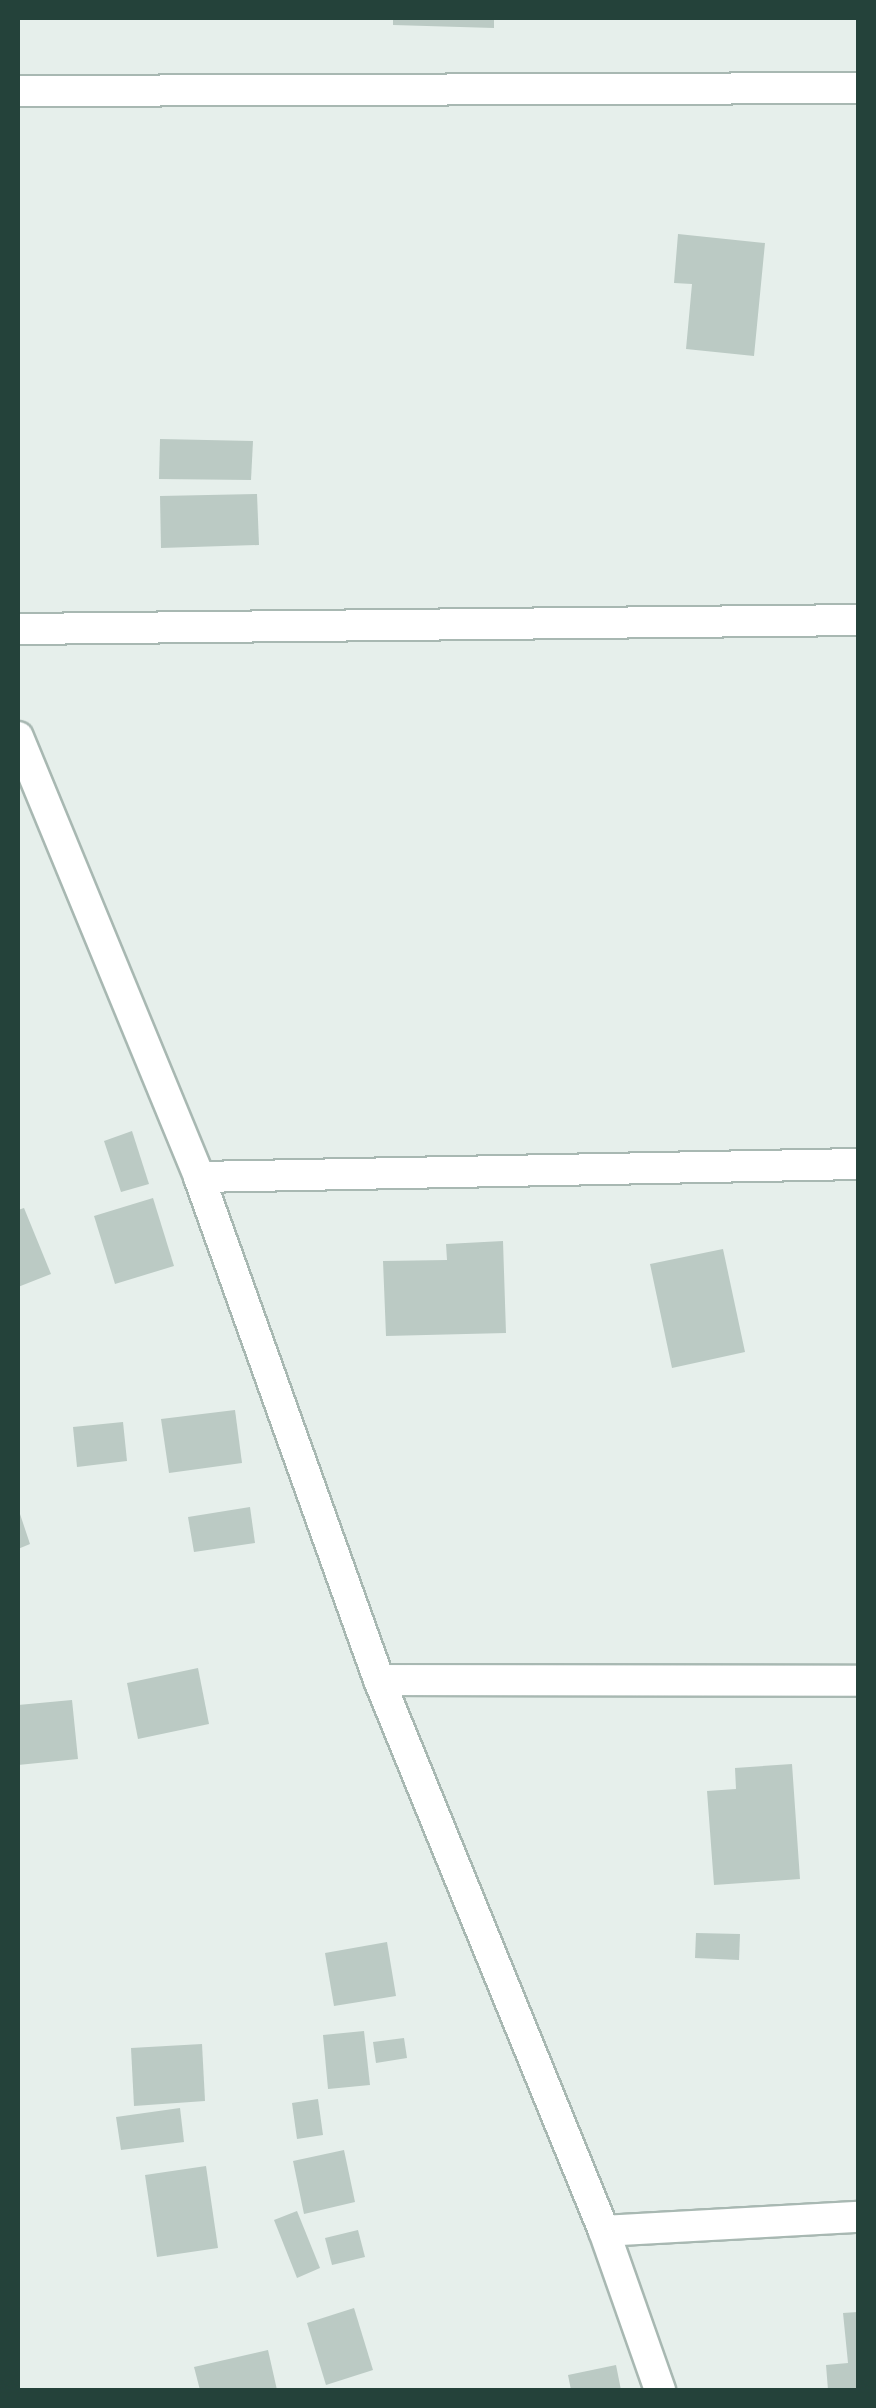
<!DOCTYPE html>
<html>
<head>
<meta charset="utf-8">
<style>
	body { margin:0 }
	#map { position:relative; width:876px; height:2408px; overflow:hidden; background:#e6efeb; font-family:"Varela Round",sans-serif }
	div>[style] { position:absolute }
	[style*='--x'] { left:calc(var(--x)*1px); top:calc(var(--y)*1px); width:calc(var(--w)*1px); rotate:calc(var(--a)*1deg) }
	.building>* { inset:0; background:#bbcac4 }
	.roads { filter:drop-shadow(2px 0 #a8b8b2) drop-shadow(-2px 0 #a8b8b2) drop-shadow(0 2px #a8b8b2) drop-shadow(0 -2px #a8b8b2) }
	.street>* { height:30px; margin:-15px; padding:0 15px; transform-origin:15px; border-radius:15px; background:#fff }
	span { translate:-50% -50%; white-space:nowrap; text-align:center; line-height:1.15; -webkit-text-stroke:9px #f7fbf9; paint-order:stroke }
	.frame { position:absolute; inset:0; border:20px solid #24423a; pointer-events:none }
</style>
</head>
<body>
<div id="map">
	<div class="building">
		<div style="clip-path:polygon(393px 18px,494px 18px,494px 28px,393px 25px)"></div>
		<div style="clip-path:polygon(678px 234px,765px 243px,754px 356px,686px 349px,692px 284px,674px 283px)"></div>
		<div style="clip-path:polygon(160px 439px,253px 441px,251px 480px,159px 479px)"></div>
		<div style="clip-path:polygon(257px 494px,259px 545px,161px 548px,160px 496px)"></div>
		<div style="clip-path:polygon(132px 1131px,149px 1184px,121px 1192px,104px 1141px)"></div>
		<div style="clip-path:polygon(153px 1198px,174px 1266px,115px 1284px,94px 1216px)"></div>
		<div style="clip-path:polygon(24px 1208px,51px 1274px,18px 1287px,18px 1210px)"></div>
		<div style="clip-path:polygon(503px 1241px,506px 1333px,386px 1336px,383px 1261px,447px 1260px,446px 1244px)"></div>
		<div style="clip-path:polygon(723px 1249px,745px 1352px,672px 1368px,650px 1264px)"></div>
		<div style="clip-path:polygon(235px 1410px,242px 1463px,169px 1473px,161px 1419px)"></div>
		<div style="clip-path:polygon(123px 1422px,127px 1461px,77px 1467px,73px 1427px)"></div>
		<div style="clip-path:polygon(250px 1507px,255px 1543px,194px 1552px,188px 1517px)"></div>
		<div style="clip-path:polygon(18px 1508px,30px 1544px,18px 1549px)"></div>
		<div style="clip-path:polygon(198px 1668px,209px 1724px,138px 1739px,127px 1683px)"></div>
		<div style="clip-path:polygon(72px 1700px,78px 1759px,18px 1765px,18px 1705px)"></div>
		<div style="clip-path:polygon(792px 1764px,800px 1879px,714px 1885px,707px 1791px,736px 1789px,735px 1768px)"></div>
		<div style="clip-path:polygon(696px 1933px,740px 1934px,739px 1960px,695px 1958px)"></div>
		<div style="clip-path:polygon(387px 1942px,396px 1996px,334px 2006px,325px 1953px)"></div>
		<div style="clip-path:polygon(364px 2031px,370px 2085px,328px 2089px,323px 2035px)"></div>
		<div style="clip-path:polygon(404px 2038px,407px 2058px,376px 2063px,373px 2042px)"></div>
		<div style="clip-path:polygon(202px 2044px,205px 2101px,134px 2106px,131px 2048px)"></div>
		<div style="clip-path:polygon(318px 2099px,323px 2135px,297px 2139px,292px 2103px)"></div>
		<div style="clip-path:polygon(180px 2108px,184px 2142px,121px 2150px,116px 2117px)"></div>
		<div style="clip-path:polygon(344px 2150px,355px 2202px,304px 2214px,293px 2161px)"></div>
		<div style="clip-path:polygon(206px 2166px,218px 2248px,157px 2257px,145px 2175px)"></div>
		<div style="clip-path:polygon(297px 2211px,320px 2268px,297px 2278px,274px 2220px)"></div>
		<div style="clip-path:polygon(358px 2230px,365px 2257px,332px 2265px,325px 2238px)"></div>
		<div style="clip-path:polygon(354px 2308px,373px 2370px,326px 2385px,307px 2323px)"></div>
		<div style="clip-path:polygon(858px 2312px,858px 2390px,828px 2390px,826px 2365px,848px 2363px,843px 2313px)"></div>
		<div style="clip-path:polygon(268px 2350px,277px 2390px,200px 2390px,194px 2367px)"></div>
		<div style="clip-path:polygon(616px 2365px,621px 2390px,571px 2390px,568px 2375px)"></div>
	</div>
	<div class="roads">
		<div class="street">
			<div style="--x:18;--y:91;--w:840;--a:-0.2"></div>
			<div style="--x:18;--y:629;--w:840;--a:-0.61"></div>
			<div style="--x:18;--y:737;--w:476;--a:67.6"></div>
			<div style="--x:199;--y:1177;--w:534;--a:70.31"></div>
			<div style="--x:379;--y:1680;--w:595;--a:67.79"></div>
			<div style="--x:604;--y:2231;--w:169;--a:70.6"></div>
			<div style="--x:199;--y:1177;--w:659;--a:-1.13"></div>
			<div style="--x:379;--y:1680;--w:479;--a:0.1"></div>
			<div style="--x:604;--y:2231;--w:254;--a:-3.2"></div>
		</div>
	</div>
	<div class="frame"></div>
</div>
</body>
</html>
